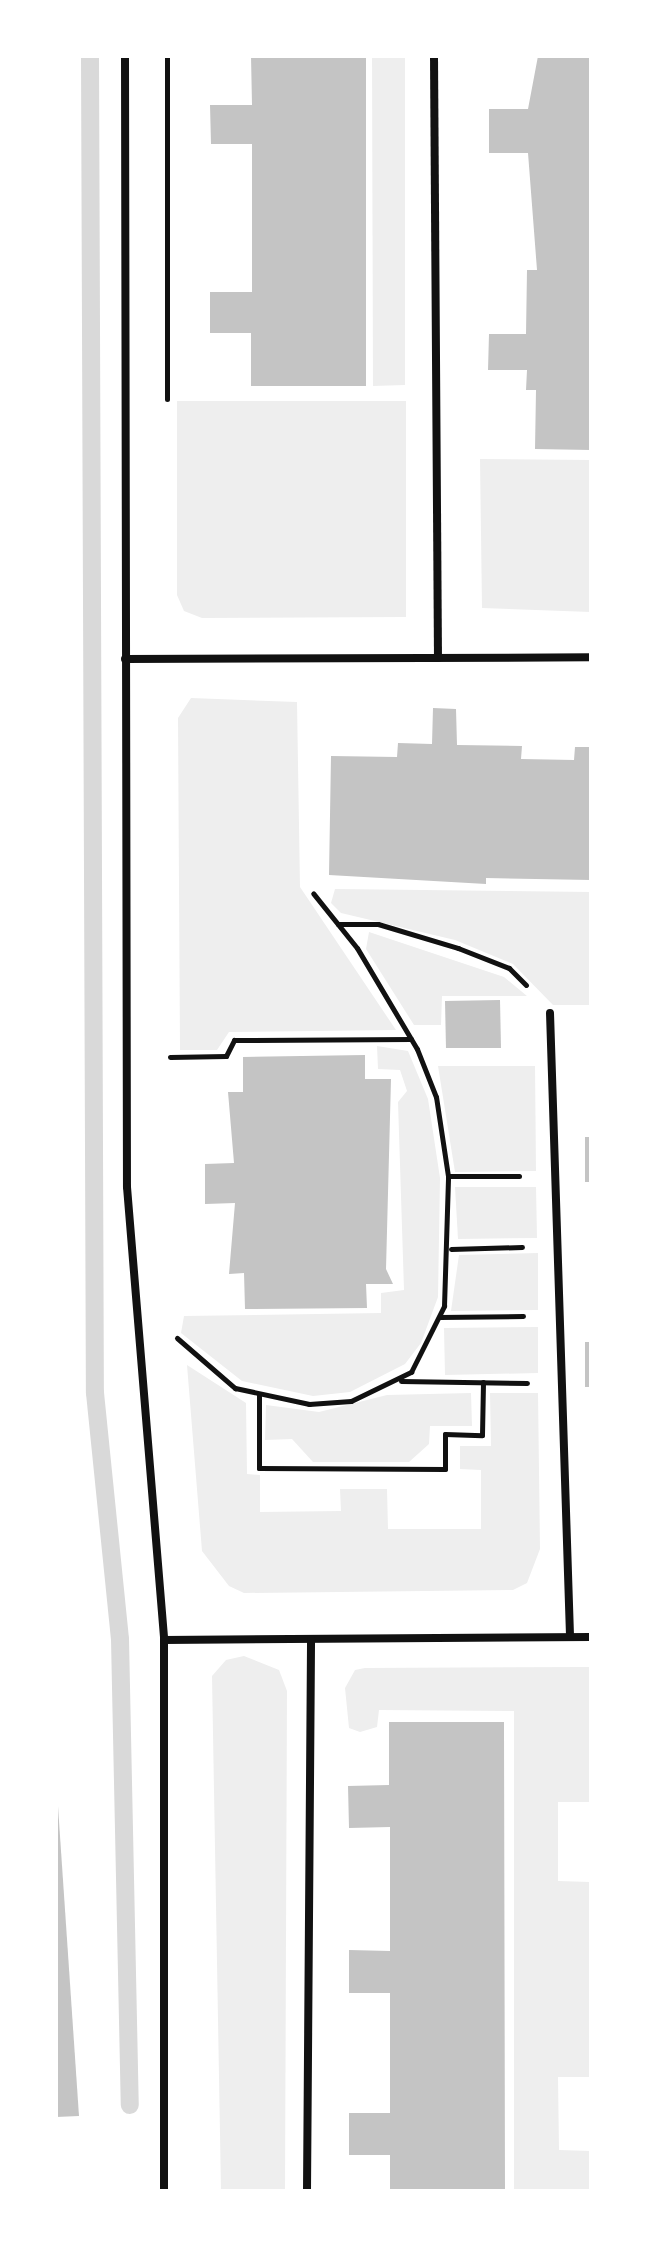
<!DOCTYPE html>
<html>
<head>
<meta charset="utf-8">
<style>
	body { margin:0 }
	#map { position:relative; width:647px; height:2247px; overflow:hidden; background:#fff; font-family:"Space Grotesk",sans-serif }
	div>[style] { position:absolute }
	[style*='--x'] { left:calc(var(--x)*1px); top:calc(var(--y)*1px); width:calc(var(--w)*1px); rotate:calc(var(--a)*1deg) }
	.green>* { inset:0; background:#eee }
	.stream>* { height:18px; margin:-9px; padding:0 9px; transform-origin:9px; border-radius:9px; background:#d9d9d9 }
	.building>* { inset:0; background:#c4c4c4 }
	.path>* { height:5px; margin:-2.5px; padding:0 2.5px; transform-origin:2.5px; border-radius:2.5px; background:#111 }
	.minor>* { height:8px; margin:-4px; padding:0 4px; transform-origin:4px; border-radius:4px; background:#111 }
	span { translate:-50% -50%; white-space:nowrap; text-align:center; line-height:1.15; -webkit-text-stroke:8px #fff; paint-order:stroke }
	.frame { position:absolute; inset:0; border:58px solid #fff; pointer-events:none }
</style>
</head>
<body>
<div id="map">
	<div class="green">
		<div style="clip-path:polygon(372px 56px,405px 56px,405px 385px,373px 386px)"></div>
		<div style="clip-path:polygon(177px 401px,406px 401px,406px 617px,202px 618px,184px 611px,177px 595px)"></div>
		<div style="clip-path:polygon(480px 459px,591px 460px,591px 612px,482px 608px)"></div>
		<div style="clip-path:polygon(191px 698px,297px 702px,300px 887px,396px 1030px,229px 1032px,217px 1050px,180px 1050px,178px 718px)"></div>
		<div style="clip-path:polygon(335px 889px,591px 892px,591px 1005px,553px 1005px,513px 964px,455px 940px,341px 913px,331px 903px)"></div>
		<div style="clip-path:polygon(369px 932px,504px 977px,527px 996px,442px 996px,441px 1025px,414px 1025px,366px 949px)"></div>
		<div style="clip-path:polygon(377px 1046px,408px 1051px,428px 1099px,440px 1178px,438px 1297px,421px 1343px,405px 1364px,350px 1392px,313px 1396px,242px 1381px,181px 1333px,184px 1316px,381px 1313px,381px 1293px,404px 1290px,398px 1102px,407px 1091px,400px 1070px,378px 1069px)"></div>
		<div style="clip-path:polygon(535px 1066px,536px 1171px,455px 1172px,438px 1066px)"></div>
		<div style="clip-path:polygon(455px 1187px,536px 1187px,537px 1238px,458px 1239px)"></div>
		<div style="clip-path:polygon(538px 1253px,538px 1310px,451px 1311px,459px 1255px)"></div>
		<div style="clip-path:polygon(538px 1327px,538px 1373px,445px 1375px,444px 1328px)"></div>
		<div style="clip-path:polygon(187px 1365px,246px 1403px,247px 1474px,260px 1475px,260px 1512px,341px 1511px,340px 1489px,387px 1489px,388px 1529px,481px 1529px,481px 1470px,460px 1469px,460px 1446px,491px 1446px,490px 1393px,538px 1393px,540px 1549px,527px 1583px,513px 1590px,244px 1593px,229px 1586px,202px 1551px)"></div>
		<div style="clip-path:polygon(471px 1393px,472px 1426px,430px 1426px,429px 1444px,409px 1462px,313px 1462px,292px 1439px,265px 1440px,266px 1405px,319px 1412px,387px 1395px)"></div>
		<div style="clip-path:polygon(244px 1656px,279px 1670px,287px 1691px,285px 2191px,221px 2191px,212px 1676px,226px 1660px)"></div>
		<div style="clip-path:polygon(591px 1667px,591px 1802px,558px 1802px,558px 1881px,590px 1882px,590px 2077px,558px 2077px,559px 2150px,591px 2151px,591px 2191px,514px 2191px,514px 1711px,379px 1710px,377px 1727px,360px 1732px,349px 1728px,345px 1688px,355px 1670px,365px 1668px)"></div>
	</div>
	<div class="stream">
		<div style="--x:90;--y:56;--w:1337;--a:89.79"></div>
		<div style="--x:95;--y:1393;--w:247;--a:84.2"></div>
		<div style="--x:120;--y:1639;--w:466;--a:88.8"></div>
	</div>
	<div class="building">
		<div style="clip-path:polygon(251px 56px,366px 56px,366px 386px,251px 386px,251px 333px,210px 333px,210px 292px,252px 292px,252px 144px,211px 144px,210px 105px,252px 105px)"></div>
		<div style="clip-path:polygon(538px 56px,591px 56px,591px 450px,535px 449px,536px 390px,526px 390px,527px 370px,488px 370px,489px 334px,526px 334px,527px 270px,537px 270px,528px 153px,489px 153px,489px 109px,528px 109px)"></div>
		<div style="clip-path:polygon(433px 708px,456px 709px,457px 745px,522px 746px,521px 759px,574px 760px,575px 747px,591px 747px,591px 880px,486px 878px,486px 884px,329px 875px,331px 756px,397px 757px,398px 743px,432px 744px)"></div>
		<div style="clip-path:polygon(500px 1000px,501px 1048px,446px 1048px,445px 1001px)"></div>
		<div style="clip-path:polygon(365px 1055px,365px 1079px,391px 1079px,386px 1269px,393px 1284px,366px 1284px,367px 1308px,245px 1309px,244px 1273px,229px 1274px,235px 1203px,205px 1204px,205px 1164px,234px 1163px,228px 1092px,243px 1092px,243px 1057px)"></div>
		<div style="clip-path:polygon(585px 1137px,591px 1137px,591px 1182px,585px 1182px)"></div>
		<div style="clip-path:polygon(585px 1342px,591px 1342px,591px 1387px,585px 1387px)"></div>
		<div style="clip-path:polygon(389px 1722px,504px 1722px,505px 2191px,390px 2191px,390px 2155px,349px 2155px,349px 2113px,390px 2113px,390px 1993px,349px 1993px,349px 1950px,390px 1951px,390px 1827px,349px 1828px,348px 1786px,389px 1785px)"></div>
		<div style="clip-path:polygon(56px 1777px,79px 2116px,56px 2117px)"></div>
	</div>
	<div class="path">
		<div style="--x:167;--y:399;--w:343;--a:-90"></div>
		<div style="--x:338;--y:924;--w:40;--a:0"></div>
		<div style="--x:378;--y:924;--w:84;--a:16.7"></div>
		<div style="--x:458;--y:948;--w:55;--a:21.4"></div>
		<div style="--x:509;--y:968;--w:24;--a:45"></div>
		<div style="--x:170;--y:1057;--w:56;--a:-1"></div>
		<div style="--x:226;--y:1056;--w:18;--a:-63"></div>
		<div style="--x:234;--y:1040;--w:177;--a:-0.3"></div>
		<div style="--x:448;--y:1176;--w:71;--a:0"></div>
		<div style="--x:451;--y:1249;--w:71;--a:-1.6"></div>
		<div style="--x:440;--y:1317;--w:83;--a:-0.7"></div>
		<div style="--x:177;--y:1338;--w:77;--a:40.8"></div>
		<div style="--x:235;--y:1388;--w:76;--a:12.2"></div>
		<div style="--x:309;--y:1404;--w:42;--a:-4.1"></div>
		<div style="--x:351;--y:1401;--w:67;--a:-25.8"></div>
		<div style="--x:411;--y:1372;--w:74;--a:-63.4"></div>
		<div style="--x:444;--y:1306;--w:130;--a:-88.2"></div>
		<div style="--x:448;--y:1176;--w:80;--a:-98.6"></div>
		<div style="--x:436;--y:1097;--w:52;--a:-111.6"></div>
		<div style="--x:417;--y:1049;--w:117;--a:-120.7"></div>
		<div style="--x:357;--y:948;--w:70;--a:-128.7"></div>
		<div style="--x:401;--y:1381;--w:126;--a:0.9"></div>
		<div style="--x:259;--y:1394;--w:74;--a:90"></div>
		<div style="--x:259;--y:1468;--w:186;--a:0.3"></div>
		<div style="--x:445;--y:1469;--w:35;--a:-90"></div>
		<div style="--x:445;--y:1434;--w:37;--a:2"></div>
		<div style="--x:482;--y:1435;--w:53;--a:-88.9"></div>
	</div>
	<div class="minor">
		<div style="--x:125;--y:56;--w:1131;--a:89.9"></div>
		<div style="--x:127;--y:1187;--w:455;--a:85.3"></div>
		<div style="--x:164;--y:1640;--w:551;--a:90"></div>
		<div style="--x:434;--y:56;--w:602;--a:89.62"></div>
		<div style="--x:125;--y:659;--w:466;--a:-0.2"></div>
		<div style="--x:550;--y:1013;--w:624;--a:88.16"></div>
		<div style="--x:164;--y:1640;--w:427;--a:-0.4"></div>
		<div style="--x:307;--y:2191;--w:552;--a:-89.58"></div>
	</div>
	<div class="frame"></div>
</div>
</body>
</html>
